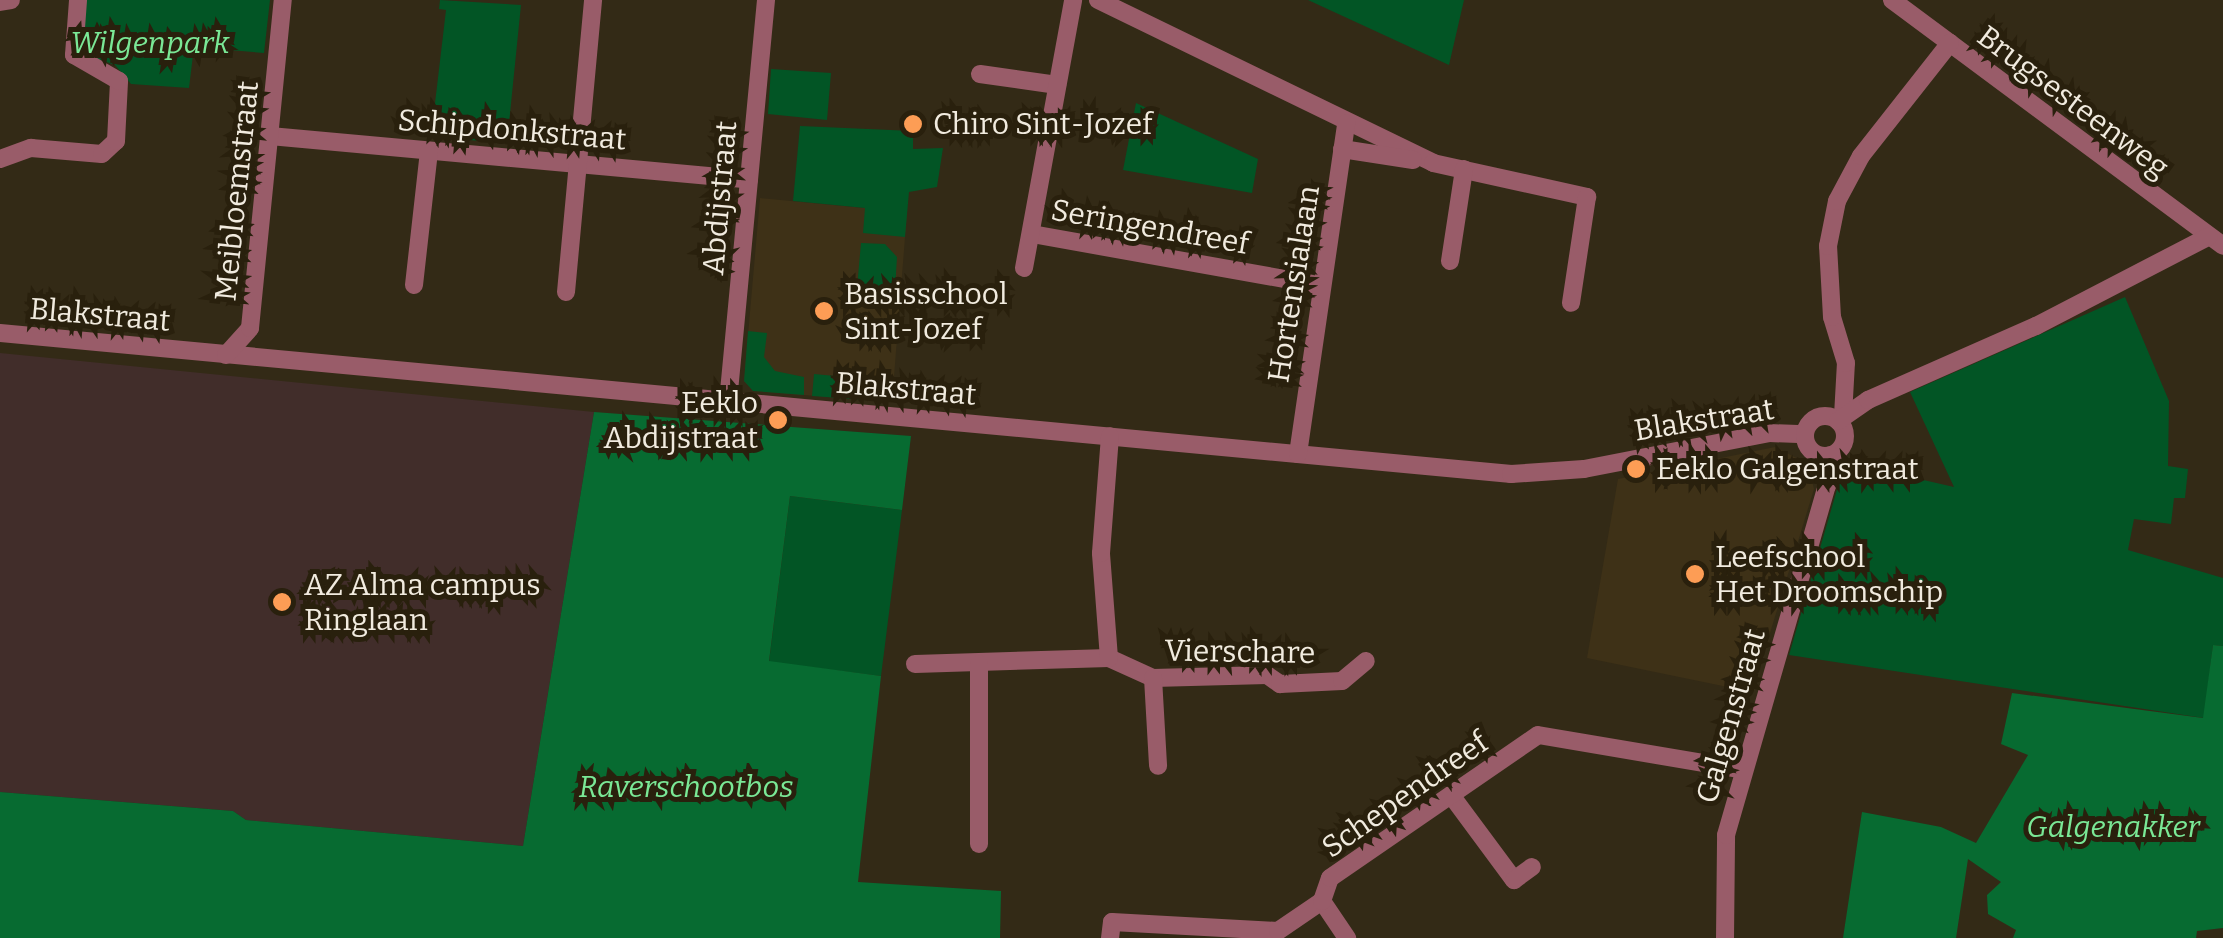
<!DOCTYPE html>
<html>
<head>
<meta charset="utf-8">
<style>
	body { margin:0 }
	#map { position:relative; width:2223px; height:938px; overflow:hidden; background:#332a16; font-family:Bitter,serif }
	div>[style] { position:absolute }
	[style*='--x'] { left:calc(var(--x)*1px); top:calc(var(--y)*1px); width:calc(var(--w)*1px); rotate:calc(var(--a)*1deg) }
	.built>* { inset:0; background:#3e3117 }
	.medical>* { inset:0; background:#412d2a }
	.green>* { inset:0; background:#025525 }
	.forest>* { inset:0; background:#076b31 }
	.minor>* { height:18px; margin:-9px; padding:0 9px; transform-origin:9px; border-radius:9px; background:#995c69 }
	.minor>.ring { margin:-9px; padding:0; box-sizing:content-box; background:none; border:18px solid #995c69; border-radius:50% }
	.dots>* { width:28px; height:28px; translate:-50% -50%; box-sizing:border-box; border:5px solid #29200d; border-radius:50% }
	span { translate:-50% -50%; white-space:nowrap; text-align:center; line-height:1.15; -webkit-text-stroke:10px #29200d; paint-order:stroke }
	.park-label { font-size:30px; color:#7ae896; font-style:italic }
	.street-label { font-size:30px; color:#f1ebdf }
	.poi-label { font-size:30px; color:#f1ebdf }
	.left { translate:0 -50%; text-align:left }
	.right { translate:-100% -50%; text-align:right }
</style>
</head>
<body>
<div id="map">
	<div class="built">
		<div style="clip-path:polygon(760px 198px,907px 212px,892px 402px,753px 391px,744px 381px)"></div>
		<div style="clip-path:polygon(1775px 447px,1808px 464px,1814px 489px,1752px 692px,1587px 658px,1618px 479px)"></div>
	</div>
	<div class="medical">
		<div style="clip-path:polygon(0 353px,594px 412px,523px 846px,246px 820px,233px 811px,0 792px)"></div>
	</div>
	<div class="green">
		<div style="clip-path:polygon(85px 0,270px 0,264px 53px,194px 47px,189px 88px,131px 84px,115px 65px,84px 54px)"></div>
		<div style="clip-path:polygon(440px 0,521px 5px,507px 143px,431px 137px,446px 10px,439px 9px)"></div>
		<div style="clip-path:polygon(1308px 0,1464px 0,1449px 65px)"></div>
		<div style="clip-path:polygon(771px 69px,831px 73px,827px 120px,768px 114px)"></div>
		<div style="clip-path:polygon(1136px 103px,1258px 159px,1252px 193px,1123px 170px)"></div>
		<div style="clip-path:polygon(800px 126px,913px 131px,913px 149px,943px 148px,937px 187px,909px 192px,905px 237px,863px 233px,865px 208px,793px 201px)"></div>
		<div style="clip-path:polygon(861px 243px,885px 244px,897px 257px,895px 290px,857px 288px)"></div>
		<div style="clip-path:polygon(2125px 297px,2169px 401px,2168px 466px,2188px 469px,2185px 498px,2174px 498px,2171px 524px,2134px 519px,2128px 550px,2223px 578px,2223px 646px,2213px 645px,2204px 718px,1789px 655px,1845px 462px,1954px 487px,1910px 392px)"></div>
		<div style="clip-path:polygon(748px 331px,767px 333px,764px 357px,775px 371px,804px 377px,804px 395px,753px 391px,744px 381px)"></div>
		<div style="clip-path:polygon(814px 374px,867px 379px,867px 400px,812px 396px)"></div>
		<div style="clip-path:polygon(790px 496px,902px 510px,881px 676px,769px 662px)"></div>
	</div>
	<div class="forest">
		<div style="clip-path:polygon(594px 412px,911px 436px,902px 510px,790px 496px,769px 661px,881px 676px,858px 882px,1001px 891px,1000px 938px,0 938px,0 792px,233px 811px,246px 820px,523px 846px)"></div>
		<div style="clip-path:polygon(2213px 645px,2223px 646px,2223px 928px,2197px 931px,2196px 938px,2013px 938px,2016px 930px,1988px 914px,1987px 895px,2001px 882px,1968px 859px,1956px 938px,1843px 938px,1862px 812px,1941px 827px,1976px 843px,2028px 755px,2001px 744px,2012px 693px,2203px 718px)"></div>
	</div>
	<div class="minor">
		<div style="--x:1098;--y:0;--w:373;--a:25.9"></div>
		<div style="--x:1433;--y:163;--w:158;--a:12.4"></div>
		<div style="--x:1587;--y:197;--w:107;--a:98.6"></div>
		<div style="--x:1892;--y:0;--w:412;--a:36.6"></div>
		<div style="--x:0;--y:2;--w:11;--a:-10"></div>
		<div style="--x:980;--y:74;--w:78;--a:8.1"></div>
		<div style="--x:270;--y:136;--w:481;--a:5.2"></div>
		<div style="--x:1342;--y:149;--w:72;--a:8.8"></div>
		<div style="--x:0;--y:159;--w:33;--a:-20"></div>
		<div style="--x:31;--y:148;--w:71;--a:4.8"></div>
		<div style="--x:102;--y:154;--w:19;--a:-43"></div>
		<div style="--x:116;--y:141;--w:60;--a:-87.1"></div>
		<div style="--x:119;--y:81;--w:52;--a:-150"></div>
		<div style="--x:74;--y:55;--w:55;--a:-85.8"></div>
		<div style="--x:1032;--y:234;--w:291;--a:10.1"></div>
		<div style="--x:1450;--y:261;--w:93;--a:-81.3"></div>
		<div style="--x:1024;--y:268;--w:272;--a:-79.6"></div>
		<div style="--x:414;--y:285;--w:135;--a:-83.6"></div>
		<div style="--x:566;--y:292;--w:293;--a:-84.7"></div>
		<div style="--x:0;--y:333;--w:1518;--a:5.33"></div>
		<div style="--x:1511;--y:474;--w:73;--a:-3.9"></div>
		<div style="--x:1584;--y:469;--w:188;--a:-11"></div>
		<div style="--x:1769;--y:433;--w:36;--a:2"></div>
		<div style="--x:226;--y:355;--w:36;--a:-48"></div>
		<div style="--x:250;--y:328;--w:330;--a:-84.3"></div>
		<div style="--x:728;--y:402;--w:404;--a:-84.6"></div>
		<div style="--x:1843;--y:416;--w:53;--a:-86.8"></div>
		<div style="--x:1846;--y:363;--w:48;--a:-106.9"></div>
		<div style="--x:1832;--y:317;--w:71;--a:-93.2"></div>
		<div style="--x:1828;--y:246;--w:46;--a:-78.7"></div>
		<div style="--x:1837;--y:201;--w:51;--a:-61.9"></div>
		<div style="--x:1861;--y:156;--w:144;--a:-51.8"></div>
		<div class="ring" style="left:1805px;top:416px;width:22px;height:22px"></div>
		<div style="--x:1838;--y:421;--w:37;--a:-35"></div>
		<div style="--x:1868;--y:400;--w:184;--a:-23.8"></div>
		<div style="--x:2036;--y:326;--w:194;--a:-27.4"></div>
		<div style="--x:1298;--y:454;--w:334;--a:-81.7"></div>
		<div style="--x:1109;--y:658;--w:48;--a:24.4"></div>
		<div style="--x:1153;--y:678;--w:114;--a:-1.5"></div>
		<div style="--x:1267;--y:675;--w:16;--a:35"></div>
		<div style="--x:1280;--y:684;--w:62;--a:-2.8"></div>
		<div style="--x:1342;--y:681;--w:31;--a:-40"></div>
		<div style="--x:915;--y:664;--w:194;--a:-1.8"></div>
		<div style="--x:1109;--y:658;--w:105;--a:-94.4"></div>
		<div style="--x:1101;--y:553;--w:117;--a:-85.6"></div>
		<div style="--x:979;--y:664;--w:180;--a:90"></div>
		<div style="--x:1153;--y:678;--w:88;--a:86.7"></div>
		<div style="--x:1451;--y:795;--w:106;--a:53.5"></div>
		<div style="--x:1514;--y:880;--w:22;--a:-36"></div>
		<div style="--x:1322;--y:901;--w:45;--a:56"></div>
		<div style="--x:1110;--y:938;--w:16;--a:-83"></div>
		<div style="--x:1112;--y:922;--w:166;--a:3.1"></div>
		<div style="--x:1278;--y:931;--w:53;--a:-34.3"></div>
		<div style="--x:1322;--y:901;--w:24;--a:-71"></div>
		<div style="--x:1330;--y:878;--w:252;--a:-34.5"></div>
		<div style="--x:1538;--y:735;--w:209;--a:9.6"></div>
		<div style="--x:1725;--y:938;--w:103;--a:-89.4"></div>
		<div style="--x:1726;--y:835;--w:363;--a:-73.9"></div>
		<div style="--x:1827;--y:486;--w:31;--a:-84"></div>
	</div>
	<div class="dots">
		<div style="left:913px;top:124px;background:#fd9d55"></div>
		<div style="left:824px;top:311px;background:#fd9d55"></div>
		<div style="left:778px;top:420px;background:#fd9d55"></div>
		<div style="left:1636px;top:469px;background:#fd9d55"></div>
		<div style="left:1695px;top:574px;background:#fd9d55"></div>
		<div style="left:282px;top:602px;background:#fd9d55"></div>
	</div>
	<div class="park-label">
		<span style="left:150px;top:43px">Wilgenpark</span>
		<span style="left:686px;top:787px">Raverschootbos</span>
		<span style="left:2113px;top:827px">Galgenakker</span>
	</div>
	<div class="street-label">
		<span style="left:2073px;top:102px;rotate:37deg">Brugsesteenweg</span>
		<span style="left:512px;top:130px;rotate:5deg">Schipdonkstraat</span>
		<span style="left:237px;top:191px;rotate:-84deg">Meibloemstraat</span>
		<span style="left:720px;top:198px;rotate:-85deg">Abdijstraat</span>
		<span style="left:1150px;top:227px;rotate:10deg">Seringendreef</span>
		<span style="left:1294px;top:284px;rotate:-81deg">Hortensialaan</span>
		<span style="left:100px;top:315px;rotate:5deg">Blakstraat</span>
		<span style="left:906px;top:389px;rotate:5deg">Blakstraat</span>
		<span style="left:1704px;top:420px;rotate:-9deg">Blakstraat</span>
		<span style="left:1240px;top:652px;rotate:1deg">Vierschare</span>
		<span style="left:1731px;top:716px;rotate:-74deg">Galgenstraat</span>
		<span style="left:1405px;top:795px;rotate:-35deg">Schependreef</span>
	</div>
	<div class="poi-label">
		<span class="left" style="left:933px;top:124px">Chiro Sint-Jozef</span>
		<span class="left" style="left:844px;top:311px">Basisschool<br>Sint-Jozef</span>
		<span class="right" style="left:758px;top:420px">Eeklo<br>Abdijstraat</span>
		<span class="left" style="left:1656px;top:469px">Eeklo Galgenstraat</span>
		<span class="left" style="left:1715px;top:574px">Leefschool<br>Het Droomschip</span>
		<span class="left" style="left:304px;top:602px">AZ Alma campus<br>Ringlaan</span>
	</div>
</div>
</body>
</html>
